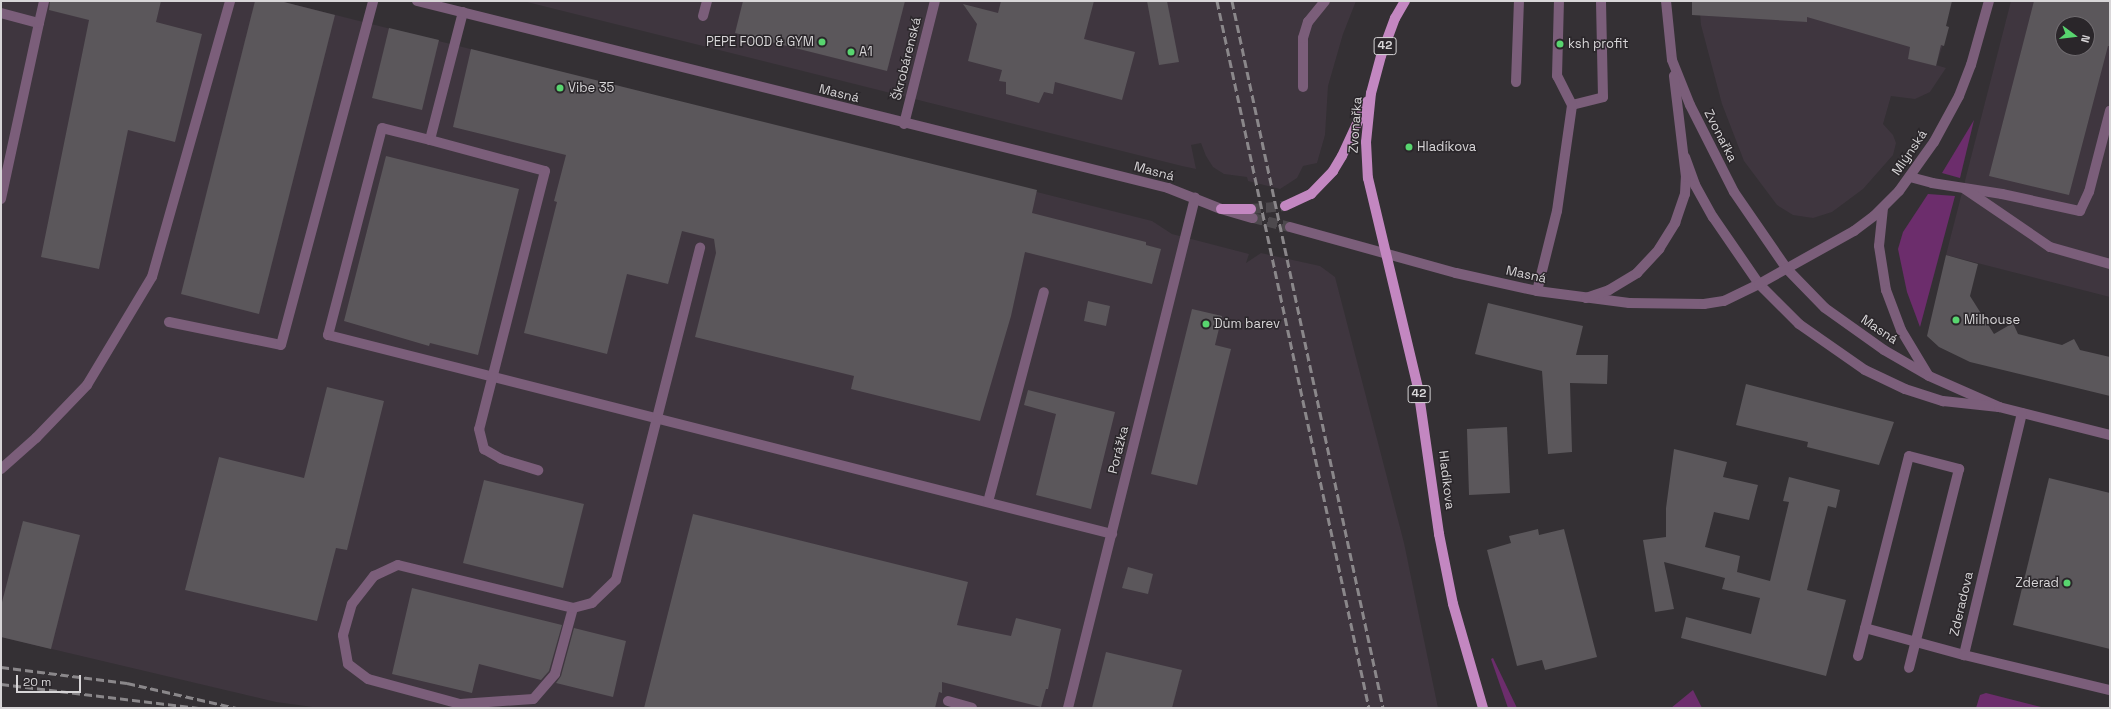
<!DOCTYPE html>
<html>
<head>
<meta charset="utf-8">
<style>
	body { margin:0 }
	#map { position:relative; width:2111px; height:709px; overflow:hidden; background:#343034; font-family:"Space Grotesk",sans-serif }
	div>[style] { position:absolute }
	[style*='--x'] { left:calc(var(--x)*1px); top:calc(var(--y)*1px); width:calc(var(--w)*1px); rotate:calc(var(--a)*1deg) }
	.built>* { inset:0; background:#3f363f }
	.green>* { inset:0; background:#6c2d6c }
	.building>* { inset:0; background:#5b575b }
	.street-tunnel>* { height:10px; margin-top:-5px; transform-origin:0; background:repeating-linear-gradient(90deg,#4d494d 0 10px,transparent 0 15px) }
	.primary-tunnel>* { height:10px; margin-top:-5px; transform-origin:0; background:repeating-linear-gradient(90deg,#4d494d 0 10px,transparent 0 15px) }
	.lane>* { height:10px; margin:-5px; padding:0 5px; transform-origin:5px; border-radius:5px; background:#7b5e7a }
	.street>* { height:10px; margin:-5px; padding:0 5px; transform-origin:5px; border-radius:5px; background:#7b5e7a }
	.primary>* { height:10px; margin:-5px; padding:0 5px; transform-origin:5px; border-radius:5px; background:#c387c1 }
	.rail>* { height:3px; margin-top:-1.5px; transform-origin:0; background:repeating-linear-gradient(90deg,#8a878a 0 8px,transparent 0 12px) }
	.dots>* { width:11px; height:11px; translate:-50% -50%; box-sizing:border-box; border:2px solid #2a262a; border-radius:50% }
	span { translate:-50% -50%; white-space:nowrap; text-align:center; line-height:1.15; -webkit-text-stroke:3px #2a262a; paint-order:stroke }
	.shield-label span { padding:1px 3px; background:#2a262a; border:1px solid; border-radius:3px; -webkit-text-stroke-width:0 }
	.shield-label { font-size:12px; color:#d8d6d8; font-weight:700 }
	.poi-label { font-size:13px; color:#d8d6d8 }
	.right { translate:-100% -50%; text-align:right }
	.left { translate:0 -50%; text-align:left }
	.street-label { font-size:13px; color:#d8d6d8 }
	.frame { position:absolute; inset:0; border:2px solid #d8d6d8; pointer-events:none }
	.north { position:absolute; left:2055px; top:16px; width:40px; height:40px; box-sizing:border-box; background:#2a262a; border:1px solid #706c70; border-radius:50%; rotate:105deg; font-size:11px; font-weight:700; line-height:16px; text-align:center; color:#d8d6d8 }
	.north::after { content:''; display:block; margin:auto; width:14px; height:18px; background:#58d56f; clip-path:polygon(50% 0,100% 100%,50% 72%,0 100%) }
	.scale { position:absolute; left:16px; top:675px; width:65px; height:18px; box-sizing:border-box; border:2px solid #d8d6d8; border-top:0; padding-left:5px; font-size:12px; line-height:14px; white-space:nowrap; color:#d8d6d8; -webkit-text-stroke:3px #2a262a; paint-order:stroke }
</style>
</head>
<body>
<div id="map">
	<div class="built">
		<div style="clip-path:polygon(1px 1px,280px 1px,1152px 221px,1172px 234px,1249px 254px,1246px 263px,1261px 253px,1320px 266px,1335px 277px,1404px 543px,1438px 708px,320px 708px,276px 702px,1px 637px)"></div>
		<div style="clip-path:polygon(523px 1px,1356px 1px,1343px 34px,1328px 86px,1325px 135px,1317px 163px,1303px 166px,1297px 178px,1280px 189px,1248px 181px,1247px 177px,1224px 174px,1213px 167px,1206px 156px,1201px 143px,1191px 145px,1196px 169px,1182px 166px)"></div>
		<div style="clip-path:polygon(1699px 1px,1949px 27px,1936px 65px,1946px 68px,1930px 92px,1915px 99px,1891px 96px,1883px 124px,1893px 135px,1896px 143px,1893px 155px,1863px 189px,1832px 212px,1813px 218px,1793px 215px,1777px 205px,1744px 161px,1722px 104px,1701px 25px)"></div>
		<div style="clip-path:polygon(evenodd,2011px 1px,2110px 1px,2110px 297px,1946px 255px,2011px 1px,2063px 24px,2087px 24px,2087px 48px,2063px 48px,2063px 24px)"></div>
	</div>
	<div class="green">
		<div style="clip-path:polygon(1974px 120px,1960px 178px,1942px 173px)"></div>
		<div style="clip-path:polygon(1928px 194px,1955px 196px,1920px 327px,1907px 292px,1898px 249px,1903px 232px)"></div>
		<div style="clip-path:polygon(1493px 658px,1517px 708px,1508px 708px,1491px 659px)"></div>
		<div style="clip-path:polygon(1693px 690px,1702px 708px,1671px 708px)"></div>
		<div style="clip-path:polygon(1986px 693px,2045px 708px,1976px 708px,1980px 695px)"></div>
	</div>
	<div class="building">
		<div style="clip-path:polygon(50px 1px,161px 1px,156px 22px,202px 34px,175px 142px,128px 130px,99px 269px,41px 257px,89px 20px,49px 10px)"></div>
		<div style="clip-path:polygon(255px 1px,280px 1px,335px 15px,259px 314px,181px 294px)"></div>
		<div style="clip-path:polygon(743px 1px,905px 1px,887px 71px,735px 33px)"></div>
		<div style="clip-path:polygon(1001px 1px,1094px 1px,1084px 39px,1135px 52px,1122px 100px,1055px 82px,1053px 94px,1044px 92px,1039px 103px,1006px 94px,1006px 82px,999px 81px,1002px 70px,968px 61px,977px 24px,963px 4px,998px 13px)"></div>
		<div style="clip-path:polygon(1147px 1px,1167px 1px,1179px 62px,1159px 65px)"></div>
		<div style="clip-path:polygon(1692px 1px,1952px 1px,1946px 26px,1949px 27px,1944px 46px,1941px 45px,1936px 66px,1908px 59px,1910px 47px,1807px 17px,1807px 22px,1692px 15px)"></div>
		<div style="clip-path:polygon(evenodd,2034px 1px,2110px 1px,2110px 46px,2108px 46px,2069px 195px,1989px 176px,2034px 1px,2063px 24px,2087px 24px,2087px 48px,2063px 48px,2063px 24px)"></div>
		<div style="clip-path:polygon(389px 28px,439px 40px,422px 110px,372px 98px)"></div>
		<div style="clip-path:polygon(471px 49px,1037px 190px,1032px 213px,1146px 242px,1146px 245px,1161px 249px,1152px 284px,1025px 252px,1011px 316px,980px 421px,851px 389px,854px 376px,695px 337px,716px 253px,714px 239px,682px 231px,668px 284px,627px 274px,607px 354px,524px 333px,557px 202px,554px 201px,566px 155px,453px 127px)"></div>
		<div style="clip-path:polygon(386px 156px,519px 189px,478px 355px,430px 343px,429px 346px,344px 321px)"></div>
		<div style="clip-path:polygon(1946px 255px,1978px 264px,1970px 296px,1994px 334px,2013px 323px,2018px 334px,2062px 345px,2074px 339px,2080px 350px,2110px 357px,2110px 396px,1970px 362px,1939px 347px,1927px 336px)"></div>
		<div style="clip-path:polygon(1088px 301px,1110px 306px,1106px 326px,1084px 321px)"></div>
		<div style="clip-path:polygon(1488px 303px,1583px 326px,1576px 355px,1608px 355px,1607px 384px,1570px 383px,1572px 452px,1548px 454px,1542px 371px,1475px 354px)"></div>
		<div style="clip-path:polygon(1192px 309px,1222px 316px,1215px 345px,1231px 349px,1197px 485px,1151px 474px)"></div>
		<div style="clip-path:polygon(1746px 384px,1894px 422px,1879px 465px,1807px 447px,1808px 442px,1736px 425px)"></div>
		<div style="clip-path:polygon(327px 387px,384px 401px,347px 550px,336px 548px,317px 621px,185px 590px,219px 457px,304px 478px)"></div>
		<div style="clip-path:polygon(1028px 390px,1115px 412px,1091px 509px,1036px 495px,1056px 414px,1024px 405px)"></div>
		<div style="clip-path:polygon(1507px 427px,1510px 493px,1469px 495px,1467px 429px)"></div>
		<div style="clip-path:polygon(1674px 449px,1727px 462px,1723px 477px,1758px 485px,1749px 520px,1714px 512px,1705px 547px,1740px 556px,1737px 572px,1770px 581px,1789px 502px,1783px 501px,1789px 477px,1840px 490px,1836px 508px,1828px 506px,1807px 590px,1846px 600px,1826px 676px,1681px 638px,1686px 617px,1751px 634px,1760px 598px,1722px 589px,1725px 578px,1664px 562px,1674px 609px,1655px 612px,1643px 540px,1666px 537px,1666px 508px)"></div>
		<div style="clip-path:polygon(2049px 478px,2110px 493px,2110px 649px,2013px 625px)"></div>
		<div style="clip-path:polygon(484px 480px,584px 504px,563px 588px,463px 563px)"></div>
		<div style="clip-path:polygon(693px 514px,968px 582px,957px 625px,1011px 636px,1016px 618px,1061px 629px,1048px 689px,1046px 689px,1041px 707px,942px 682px,942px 693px,939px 692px,935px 708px,644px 708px)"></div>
		<div style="clip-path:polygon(23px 521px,80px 535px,51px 649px,1px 637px,1px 606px)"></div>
		<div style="clip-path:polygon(1538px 529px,1539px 535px,1564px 529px,1597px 657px,1545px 670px,1542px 660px,1517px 666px,1487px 550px,1511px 543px,1509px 536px)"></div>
		<div style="clip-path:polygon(1128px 567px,1153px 574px,1148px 594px,1122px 588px)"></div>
		<div style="clip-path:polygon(412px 588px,562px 625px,549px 671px,541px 680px,479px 664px,472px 693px,392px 674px)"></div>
		<div style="clip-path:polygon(574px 628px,626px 641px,613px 697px,556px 683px,561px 676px)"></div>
		<div style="clip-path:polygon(1106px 652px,1182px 670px,1172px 708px,1092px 708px)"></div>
	</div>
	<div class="street-tunnel">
		<div style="--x:1253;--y:218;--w:38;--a:14"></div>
	</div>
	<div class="primary-tunnel">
		<div style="--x:1251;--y:209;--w:34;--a:-5"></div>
	</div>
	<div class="lane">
		<div style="--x:463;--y:12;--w:132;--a:104.5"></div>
		<div style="--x:430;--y:140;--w:49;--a:-166"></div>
		<div style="--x:382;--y:128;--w:214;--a:104.6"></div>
		<div style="--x:328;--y:335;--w:809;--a:14.24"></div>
		<div style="--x:1;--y:13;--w:39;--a:15"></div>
		<div style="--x:39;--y:23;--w:180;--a:102.2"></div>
		<div style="--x:703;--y:16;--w:16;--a:-75"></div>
		<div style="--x:39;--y:23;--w:23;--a:-77"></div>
		<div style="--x:1516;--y:82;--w:81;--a:-87.9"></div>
		<div style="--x:1303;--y:87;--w:49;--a:-90"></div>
		<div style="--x:1303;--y:38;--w:17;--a:-73"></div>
		<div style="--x:1308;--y:22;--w:27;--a:-51"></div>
		<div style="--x:1572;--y:105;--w:32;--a:-14"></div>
		<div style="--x:1603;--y:97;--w:96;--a:-91.2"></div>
		<div style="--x:430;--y:140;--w:119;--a:15.1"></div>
		<div style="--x:545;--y:171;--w:266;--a:104.3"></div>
		<div style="--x:479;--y:429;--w:21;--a:76"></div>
		<div style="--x:484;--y:449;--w:20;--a:30"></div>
		<div style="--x:501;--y:459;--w:39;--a:17"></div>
		<div style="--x:1910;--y:177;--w:23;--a:15"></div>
		<div style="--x:1932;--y:183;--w:71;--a:8.9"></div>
		<div style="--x:2002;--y:194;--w:80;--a:12.3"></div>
		<div style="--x:2080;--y:211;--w:21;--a:-65"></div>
		<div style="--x:2089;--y:192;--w:84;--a:-75.5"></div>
		<div style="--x:1965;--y:189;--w:103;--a:34.3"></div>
		<div style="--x:2050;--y:247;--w:62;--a:15.8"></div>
		<div style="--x:1537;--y:291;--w:82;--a:-76"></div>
		<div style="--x:1557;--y:211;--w:107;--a:-81.9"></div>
		<div style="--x:1572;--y:105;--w:33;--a:-117"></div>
		<div style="--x:1557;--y:76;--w:75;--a:-88.5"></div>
		<div style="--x:169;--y:322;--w:114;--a:11.6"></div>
		<div style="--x:281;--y:345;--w:356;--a:-75"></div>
		<div style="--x:1;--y:469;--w:47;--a:-41.5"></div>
		<div style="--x:36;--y:438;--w:74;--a:-46.1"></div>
		<div style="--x:87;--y:385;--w:126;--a:-59"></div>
		<div style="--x:152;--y:277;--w:287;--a:-74.2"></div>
		<div style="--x:988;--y:502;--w:217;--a:-75.1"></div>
		<div style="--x:573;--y:608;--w:68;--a:105.3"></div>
		<div style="--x:555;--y:674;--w:33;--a:131"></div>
		<div style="--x:533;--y:699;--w:73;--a:176.1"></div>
		<div style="--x:460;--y:704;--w:95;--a:-164.8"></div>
		<div style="--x:368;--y:679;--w:25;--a:-143"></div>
		<div style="--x:348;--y:664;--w:29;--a:-100"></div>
		<div style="--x:343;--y:635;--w:32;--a:-74"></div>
		<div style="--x:352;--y:604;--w:36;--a:-52"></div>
		<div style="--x:374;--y:576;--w:26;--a:-25"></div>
		<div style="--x:398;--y:565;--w:180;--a:13.8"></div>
		<div style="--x:573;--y:608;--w:20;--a:-15"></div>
		<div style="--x:592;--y:603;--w:33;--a:-44"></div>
		<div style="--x:616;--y:580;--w:343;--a:-75.8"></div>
		<div style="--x:1865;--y:628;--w:103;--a:15.3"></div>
		<div style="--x:1858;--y:656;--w:206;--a:-75.7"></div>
		<div style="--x:1909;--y:456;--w:52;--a:14.6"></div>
		<div style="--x:1959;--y:469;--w:205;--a:104.1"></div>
	</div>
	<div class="street">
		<div style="--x:417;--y:1;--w:774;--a:13.98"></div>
		<div style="--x:1168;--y:188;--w:57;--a:21.6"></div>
		<div style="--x:1221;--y:209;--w:33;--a:16"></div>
		<div style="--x:1666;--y:1;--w:59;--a:84.2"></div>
		<div style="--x:1672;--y:60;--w:48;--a:68.2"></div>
		<div style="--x:1690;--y:105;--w:97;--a:63.2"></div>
		<div style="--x:1734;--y:192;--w:93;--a:55.5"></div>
		<div style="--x:1787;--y:269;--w:54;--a:45.7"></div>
		<div style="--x:1825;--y:308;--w:72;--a:35.4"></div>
		<div style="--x:1884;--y:350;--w:52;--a:30"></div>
		<div style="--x:1929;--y:376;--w:77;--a:23.9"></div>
		<div style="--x:904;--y:124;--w:127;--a:-75.9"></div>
		<div style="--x:1685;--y:157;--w:30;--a:70"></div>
		<div style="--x:1695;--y:185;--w:37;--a:61"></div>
		<div style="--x:1713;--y:217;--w:81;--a:55.5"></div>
		<div style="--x:1759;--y:284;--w:57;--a:45"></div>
		<div style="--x:1799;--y:324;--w:80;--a:34.9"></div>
		<div style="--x:1865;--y:370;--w:44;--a:25.4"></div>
		<div style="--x:1905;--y:389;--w:40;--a:18"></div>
		<div style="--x:1943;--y:401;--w:56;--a:6.1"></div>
		<div style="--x:1999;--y:407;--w:114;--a:14.2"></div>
		<div style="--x:1883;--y:208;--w:38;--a:96"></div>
		<div style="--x:1879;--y:246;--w:45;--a:81"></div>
		<div style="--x:1886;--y:290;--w:43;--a:69.4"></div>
		<div style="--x:1901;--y:330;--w:52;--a:59"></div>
		<div style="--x:1290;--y:227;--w:172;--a:15.5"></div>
		<div style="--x:1456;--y:273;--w:83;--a:12.5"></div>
		<div style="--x:1537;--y:291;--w:93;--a:7.4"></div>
		<div style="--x:1629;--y:303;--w:75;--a:0.8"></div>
		<div style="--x:1704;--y:304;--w:20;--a:-9"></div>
		<div style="--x:1724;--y:301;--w:39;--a:-26"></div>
		<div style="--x:1759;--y:284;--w:109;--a:-29.2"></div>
		<div style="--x:1854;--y:231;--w:25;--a:-37"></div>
		<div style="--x:1874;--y:216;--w:35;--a:-45"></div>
		<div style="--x:1899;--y:191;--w:60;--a:-54.5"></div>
		<div style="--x:1934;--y:142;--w:52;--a:-61.5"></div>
		<div style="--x:1959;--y:96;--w:33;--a:-69"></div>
		<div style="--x:1971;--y:65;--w:66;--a:-74.3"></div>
		<div style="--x:1586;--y:298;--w:24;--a:-19"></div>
		<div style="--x:1609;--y:290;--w:33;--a:-31"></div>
		<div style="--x:1637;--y:273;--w:33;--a:-47"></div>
		<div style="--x:1659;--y:249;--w:31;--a:-58"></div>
		<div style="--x:1675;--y:223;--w:31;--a:-71"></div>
		<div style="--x:1685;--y:194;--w:17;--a:-87"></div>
		<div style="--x:1686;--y:177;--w:102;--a:-96.8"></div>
		<div style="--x:2022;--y:413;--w:249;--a:103.5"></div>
		<div style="--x:1964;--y:655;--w:150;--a:13.5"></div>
		<div style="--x:948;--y:701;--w:25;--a:16"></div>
		<div style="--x:1068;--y:708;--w:526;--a:-76.02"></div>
	</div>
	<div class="primary">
		<div style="--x:1405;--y:1;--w:20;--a:120"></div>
		<div style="--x:1395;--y:18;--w:40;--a:110.2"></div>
		<div style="--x:1381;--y:56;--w:38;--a:105"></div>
		<div style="--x:1371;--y:93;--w:49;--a:95.8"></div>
		<div style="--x:1366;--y:142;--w:36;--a:87"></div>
		<div style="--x:1368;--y:178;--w:216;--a:76.6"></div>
		<div style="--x:1418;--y:388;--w:148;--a:81.8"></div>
		<div style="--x:1439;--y:534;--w:71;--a:78.7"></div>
		<div style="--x:1453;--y:604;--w:108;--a:73.9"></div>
		<div style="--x:1285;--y:206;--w:29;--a:-25"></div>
		<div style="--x:1311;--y:194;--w:32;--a:-46"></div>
		<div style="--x:1333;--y:171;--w:17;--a:-59"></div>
		<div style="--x:1342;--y:156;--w:60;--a:-65.2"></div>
		<div style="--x:1221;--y:209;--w:30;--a:0"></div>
	</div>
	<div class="rail">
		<div style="--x:1217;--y:1;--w:723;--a:77.87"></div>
		<div style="--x:1232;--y:1;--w:723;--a:77.94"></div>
		<div style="--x:1;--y:667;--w:127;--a:7.2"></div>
		<div style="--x:127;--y:683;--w:112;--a:12.9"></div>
		<div style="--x:1;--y:684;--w:199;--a:6.9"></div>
	</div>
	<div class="dots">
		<div style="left:822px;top:42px;background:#58d56f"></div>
		<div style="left:1560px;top:44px;background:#58d56f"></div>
		<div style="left:851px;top:52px;background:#58d56f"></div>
		<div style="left:560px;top:88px;background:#58d56f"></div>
		<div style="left:1409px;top:147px;background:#58d56f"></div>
		<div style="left:1956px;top:320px;background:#58d56f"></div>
		<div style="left:1206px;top:324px;background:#58d56f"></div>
		<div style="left:2067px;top:583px;background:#58d56f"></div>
	</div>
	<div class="shield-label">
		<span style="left:1385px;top:46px">42</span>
		<span style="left:1419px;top:394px">42</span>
	</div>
	<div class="poi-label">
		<span class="right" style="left:814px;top:42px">PEPE FOOD &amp; GYM</span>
		<span class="left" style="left:1568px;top:44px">ksh profit</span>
		<span class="left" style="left:859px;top:52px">A1</span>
		<span class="left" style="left:568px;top:88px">Vibe 35</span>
		<span class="left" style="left:1417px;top:147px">Hladíkova</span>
		<span class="left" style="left:1964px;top:320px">Milhouse</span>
		<span class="left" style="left:1214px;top:324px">Dům barev</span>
		<span class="right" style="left:2059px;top:583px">Zderad</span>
	</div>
	<div class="street-label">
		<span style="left:907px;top:59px;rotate:-76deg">Škrobárenská</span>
		<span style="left:839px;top:94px;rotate:14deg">Masná</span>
		<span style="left:1356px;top:125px;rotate:-86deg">Zvonařka</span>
		<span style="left:1720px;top:136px;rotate:63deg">Zvonařka</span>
		<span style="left:1910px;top:153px;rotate:-56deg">Mlýnská</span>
		<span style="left:1154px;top:172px;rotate:15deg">Masná</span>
		<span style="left:1526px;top:275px;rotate:12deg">Masná</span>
		<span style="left:1879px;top:330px;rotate:34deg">Masná</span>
		<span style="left:1119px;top:450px;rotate:-76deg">Porážka</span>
		<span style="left:1446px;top:480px;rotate:83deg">Hladíkova</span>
		<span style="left:1962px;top:604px;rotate:-77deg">Zderadova</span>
	</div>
	<div class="frame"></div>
	<div class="north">N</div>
	<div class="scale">20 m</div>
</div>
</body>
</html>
